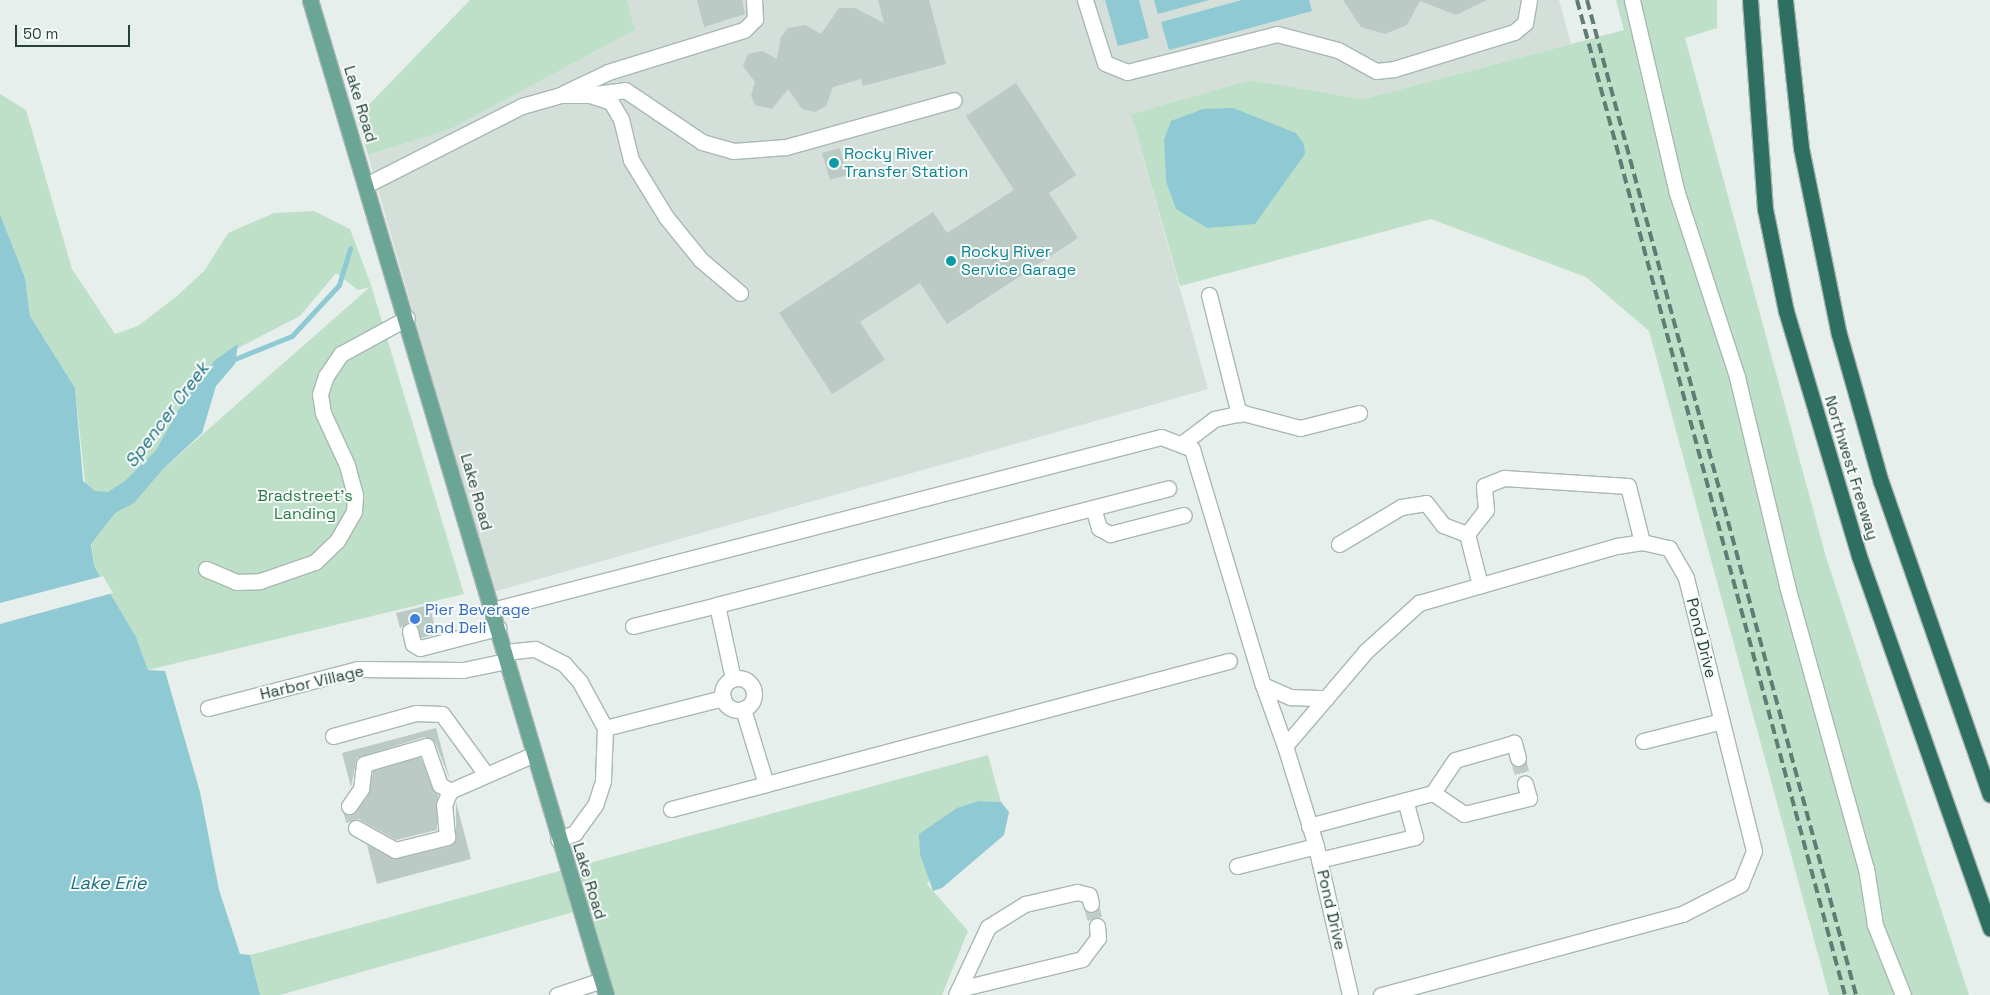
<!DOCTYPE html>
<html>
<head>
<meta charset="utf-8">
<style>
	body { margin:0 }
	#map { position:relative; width:1990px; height:995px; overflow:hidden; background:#e6efeb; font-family:"Space Grotesk",sans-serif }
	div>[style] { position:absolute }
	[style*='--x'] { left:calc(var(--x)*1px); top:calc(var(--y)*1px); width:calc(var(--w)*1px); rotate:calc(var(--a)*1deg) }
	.built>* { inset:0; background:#d4dfda }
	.green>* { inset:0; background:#bfe0c8 }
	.water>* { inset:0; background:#8ec9d4 }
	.pier>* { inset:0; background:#e6efeb }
	.stream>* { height:4.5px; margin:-2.25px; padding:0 2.25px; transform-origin:2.25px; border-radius:2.25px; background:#8ec9d4 }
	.building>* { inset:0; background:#bbcac4 }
	.minor-tunnel>* { height:15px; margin-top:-7.5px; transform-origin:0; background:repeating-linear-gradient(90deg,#bfccc8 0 15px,transparent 0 23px) }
	.roads { filter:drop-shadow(1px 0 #a8b8b2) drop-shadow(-1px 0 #a8b8b2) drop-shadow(0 1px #a8b8b2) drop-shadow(0 -1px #a8b8b2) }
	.minor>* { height:15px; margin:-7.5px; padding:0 7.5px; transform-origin:7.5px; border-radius:7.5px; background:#fff }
	.minor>.ring { margin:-7.5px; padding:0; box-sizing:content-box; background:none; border:15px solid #fff; border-radius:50% }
	.major>* { height:15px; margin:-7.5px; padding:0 7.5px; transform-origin:7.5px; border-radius:7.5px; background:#6aa596 }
	.highway>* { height:15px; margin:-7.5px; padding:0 7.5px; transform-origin:7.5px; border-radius:7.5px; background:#2f6f62 }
	.rail>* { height:4px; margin-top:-2px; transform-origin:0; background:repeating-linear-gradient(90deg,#5f7d75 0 10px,transparent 0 15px) }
	.dots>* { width:14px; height:14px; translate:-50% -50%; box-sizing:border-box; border:2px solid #f7fbf9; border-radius:50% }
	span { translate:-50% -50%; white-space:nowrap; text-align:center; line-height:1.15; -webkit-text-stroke:4px #f7fbf9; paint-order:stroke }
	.street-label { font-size:16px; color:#24423a }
	.culture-label { font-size:16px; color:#0d838f }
	.left { translate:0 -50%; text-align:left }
	.park-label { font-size:16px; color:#2d7a4b }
	.shop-label { font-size:16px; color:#366cbe }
	.water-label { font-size:18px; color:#1c6f80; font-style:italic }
	.scale { position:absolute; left:15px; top:25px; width:115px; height:22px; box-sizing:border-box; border:2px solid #24423a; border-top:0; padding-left:6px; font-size:15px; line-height:18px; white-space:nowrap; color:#24423a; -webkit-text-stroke:4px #f7fbf9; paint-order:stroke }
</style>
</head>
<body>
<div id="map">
	<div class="built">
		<div style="clip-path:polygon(627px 0,1559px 0,1571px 44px,1363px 99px,1250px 80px,1131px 114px,1208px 389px,493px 592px,368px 155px,451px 129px,635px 30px)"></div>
	</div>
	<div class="green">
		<div style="clip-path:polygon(470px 0,627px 0,635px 30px,451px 129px,368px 155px,357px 117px)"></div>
		<div style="clip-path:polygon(evenodd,1616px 0,1717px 0,1717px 28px,1685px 38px,1826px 557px,1969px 995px,1829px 995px,1649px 331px,1586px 277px,1431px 219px,1180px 286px,1131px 114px,1250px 80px,1363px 99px,1624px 30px,1616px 0,1271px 124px,1296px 133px,1176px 209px,1166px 182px,1164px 140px,1271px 124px)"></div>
		<div style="clip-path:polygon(evenodd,0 94px,26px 110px,72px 269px,115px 334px,138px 326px,177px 296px,205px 270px,228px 233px,274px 213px,314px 211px,350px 229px,371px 285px,464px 594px,148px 670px,136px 637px,94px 566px,75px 388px,30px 316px,25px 278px,0 214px,0 94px,336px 273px,358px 290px,370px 287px,162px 470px,156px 450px,185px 398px,215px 360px,300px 316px,336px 273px)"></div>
		<div style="clip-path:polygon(988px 755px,1001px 802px,979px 801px,927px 884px,968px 931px,942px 995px,614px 995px,588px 908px,280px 995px,260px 995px,250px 955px)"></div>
	</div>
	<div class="water">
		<div style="clip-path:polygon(1105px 0,1139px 0,1149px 38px,1118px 46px)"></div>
		<div style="clip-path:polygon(1154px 0,1209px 0,1158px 14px)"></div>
		<div style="clip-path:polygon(1242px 0,1309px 0,1312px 11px,1169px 50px,1161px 22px)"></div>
		<div style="clip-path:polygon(1233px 108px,1296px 133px,1304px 144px,1305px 154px,1255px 224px,1207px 228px,1176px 209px,1166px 182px,1164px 140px,1171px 121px,1203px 109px)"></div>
		<div style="clip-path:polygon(0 214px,25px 278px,30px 316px,75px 388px,83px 481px,95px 491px,108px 492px,125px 481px,156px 450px,185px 398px,215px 360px,238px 344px,235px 364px,216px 386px,202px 433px,162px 470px,134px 503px,115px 513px,91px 544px,94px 566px,136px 637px,148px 670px,165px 671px,200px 792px,219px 890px,240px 954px,250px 955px,260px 995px,0 995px)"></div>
		<div style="clip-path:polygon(979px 801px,1001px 802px,1009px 812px,1004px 835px,942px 888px,933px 891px,920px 854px,919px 834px,957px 808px)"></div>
	</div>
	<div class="pier">
		<div style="clip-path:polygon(103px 576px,113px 593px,0 624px,0 603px)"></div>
	</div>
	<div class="stream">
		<div style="--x:230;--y:361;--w:67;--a:-22"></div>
		<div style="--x:292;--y:336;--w:69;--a:-47.3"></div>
		<div style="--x:339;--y:285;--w:38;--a:-73"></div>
	</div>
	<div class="building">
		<div style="clip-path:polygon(697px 0,742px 0,745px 14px,704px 27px)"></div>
		<div style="clip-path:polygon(878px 0,929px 0,946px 64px,863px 86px,861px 79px,833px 87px,826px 106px,815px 112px,802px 109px,788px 89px,772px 109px,755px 105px,751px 96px,755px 82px,743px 66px,748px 54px,762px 51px,777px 59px,781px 37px,788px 28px,805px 25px,821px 34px,839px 8px,855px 8px,884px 23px)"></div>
		<div style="clip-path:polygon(1343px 0,1487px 0,1456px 15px,1420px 1px,1407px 25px,1385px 34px,1361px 27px)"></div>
		<div style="clip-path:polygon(1016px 83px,1076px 175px,1049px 193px,1078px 238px,947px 324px,920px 283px,860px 322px,885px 360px,832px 394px,779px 313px,933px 212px,947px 233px,1014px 190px,966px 116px)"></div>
		<div style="clip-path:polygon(840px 148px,847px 175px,830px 180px,822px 153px)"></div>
		<div style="clip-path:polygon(429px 605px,437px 634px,421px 638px,412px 622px,400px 628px,396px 613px)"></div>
		<div style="clip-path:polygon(436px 728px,450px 780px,435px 742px,424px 737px,357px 758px,351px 787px,342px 753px)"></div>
		<div style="clip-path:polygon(420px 757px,438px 795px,437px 830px,396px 840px,360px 820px,357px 810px,369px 794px,373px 771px)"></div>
		<div style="clip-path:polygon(456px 802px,471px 859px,377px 884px,367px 845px,397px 859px,450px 846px,456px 837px)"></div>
	</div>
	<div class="minor-tunnel">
		<div style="--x:1518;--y:758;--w:27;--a:75"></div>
		<div style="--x:349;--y:806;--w:23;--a:72"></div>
		<div style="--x:1091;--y:904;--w:23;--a:75"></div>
	</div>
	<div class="roads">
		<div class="minor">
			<div style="--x:1085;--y:0;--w:66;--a:72.4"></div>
			<div style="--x:1105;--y:63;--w:24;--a:22"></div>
			<div style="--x:1127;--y:72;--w:155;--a:-14.2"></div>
			<div style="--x:1277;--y:34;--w:63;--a:14.7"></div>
			<div style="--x:1338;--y:50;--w:43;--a:28.9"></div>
			<div style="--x:1376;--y:71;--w:18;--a:-6"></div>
			<div style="--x:1394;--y:69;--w:126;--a:-17.1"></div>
			<div style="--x:1514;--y:32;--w:14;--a:-39"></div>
			<div style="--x:1525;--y:23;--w:23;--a:-80"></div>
			<div style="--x:1632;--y:0;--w:198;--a:76.9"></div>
			<div style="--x:1677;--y:193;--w:194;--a:71.9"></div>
			<div style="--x:1737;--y:377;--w:215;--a:76.5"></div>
			<div style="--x:1787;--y:586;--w:293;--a:74.4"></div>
			<div style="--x:1866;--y:868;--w:58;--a:81"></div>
			<div style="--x:1875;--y:925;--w:75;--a:68.2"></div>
			<div style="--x:564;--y:93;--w:49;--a:-25.5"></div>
			<div style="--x:608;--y:72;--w:142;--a:-17.2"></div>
			<div style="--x:744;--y:30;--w:16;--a:-45"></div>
			<div style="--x:755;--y:19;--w:19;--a:-93"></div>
			<div style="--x:594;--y:94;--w:31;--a:-7"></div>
			<div style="--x:625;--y:90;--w:93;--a:34"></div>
			<div style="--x:702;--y:142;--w:32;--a:16"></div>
			<div style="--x:733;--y:151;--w:53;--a:-4.3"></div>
			<div style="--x:786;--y:147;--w:174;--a:-15.6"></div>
			<div style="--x:366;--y:185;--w:175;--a:-26.9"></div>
			<div style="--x:522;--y:106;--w:41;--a:-15.8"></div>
			<div style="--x:561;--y:95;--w:29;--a:0"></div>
			<div style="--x:590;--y:95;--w:22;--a:18"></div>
			<div style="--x:611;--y:102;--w:20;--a:60"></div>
			<div style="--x:621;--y:119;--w:42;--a:76.3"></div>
			<div style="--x:631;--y:160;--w:67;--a:58.4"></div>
			<div style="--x:666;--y:217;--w:55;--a:50.9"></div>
			<div style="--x:701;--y:260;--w:51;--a:40.2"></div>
			<div style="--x:1209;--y:295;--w:123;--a:75.9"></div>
			<div style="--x:1184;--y:442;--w:38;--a:-37"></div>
			<div style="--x:1214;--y:419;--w:30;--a:-12"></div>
			<div style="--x:1243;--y:413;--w:59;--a:14.7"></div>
			<div style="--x:1300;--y:428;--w:61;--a:-14.3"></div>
			<div style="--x:1093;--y:508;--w:21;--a:73"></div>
			<div style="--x:1099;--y:528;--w:13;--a:29"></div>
			<div style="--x:1110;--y:534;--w:76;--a:-14.4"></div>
			<div style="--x:1467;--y:534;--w:31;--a:-52"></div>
			<div style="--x:1486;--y:510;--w:24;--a:-95"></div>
			<div style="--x:1484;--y:486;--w:22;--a:-22"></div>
			<div style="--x:1504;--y:478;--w:124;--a:3.7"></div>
			<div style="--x:1628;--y:486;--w:58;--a:76"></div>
			<div style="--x:1339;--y:544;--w:72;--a:-30.8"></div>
			<div style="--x:1401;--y:507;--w:25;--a:-9"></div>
			<div style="--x:1426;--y:503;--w:28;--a:52"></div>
			<div style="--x:1443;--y:525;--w:26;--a:21"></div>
			<div style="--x:1467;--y:534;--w:53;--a:75.7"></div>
			<div style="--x:206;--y:569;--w:33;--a:23"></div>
			<div style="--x:236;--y:582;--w:24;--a:-2"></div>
			<div style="--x:260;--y:581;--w:58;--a:-19.1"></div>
			<div style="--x:315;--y:562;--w:30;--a:-44"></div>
			<div style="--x:337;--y:541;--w:34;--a:-60"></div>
			<div style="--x:354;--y:511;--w:16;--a:-86"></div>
			<div style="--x:355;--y:495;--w:31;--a:-105"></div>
			<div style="--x:347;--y:465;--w:57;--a:-114.8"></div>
			<div style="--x:323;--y:413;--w:19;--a:-99"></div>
			<div style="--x:320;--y:394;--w:19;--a:-72"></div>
			<div style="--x:326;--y:376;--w:27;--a:-56"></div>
			<div style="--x:341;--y:354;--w:75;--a:-28.6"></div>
			<div style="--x:492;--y:610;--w:691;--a:-14.5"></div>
			<div style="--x:1161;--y:437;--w:33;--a:21"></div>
			<div style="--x:1192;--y:449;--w:246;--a:73.3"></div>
			<div style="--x:1263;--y:685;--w:30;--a:24"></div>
			<div style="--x:1290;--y:697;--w:36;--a:2"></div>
			<div style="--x:633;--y:626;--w:87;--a:-14"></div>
			<div style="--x:410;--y:631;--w:13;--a:77"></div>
			<div style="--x:413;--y:644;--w:8;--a:30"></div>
			<div style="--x:420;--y:648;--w:81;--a:-14.4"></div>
			<div style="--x:505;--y:652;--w:30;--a:-6"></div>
			<div style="--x:535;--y:649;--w:33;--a:27"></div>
			<div style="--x:564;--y:664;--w:24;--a:48"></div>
			<div style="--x:580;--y:682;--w:52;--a:61.5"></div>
			<div style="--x:605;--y:728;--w:53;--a:92.2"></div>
			<div style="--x:603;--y:781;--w:25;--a:108"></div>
			<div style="--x:595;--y:805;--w:34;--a:126"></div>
			<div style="--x:575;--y:833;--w:18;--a:158"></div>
			<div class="ring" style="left:722px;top:678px;width:17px;height:17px"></div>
			<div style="--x:733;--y:679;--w:76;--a:-102.2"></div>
			<div style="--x:717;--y:605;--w:466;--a:-14.5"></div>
			<div style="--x:1263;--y:685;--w:65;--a:70.2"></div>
			<div style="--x:208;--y:708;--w:155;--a:-14.6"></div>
			<div style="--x:358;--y:669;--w:105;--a:0.5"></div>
			<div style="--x:463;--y:670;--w:45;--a:-11.6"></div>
			<div style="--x:743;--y:709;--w:78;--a:73"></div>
			<div style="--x:766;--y:784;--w:479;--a:-14.9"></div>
			<div style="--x:605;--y:728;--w:122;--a:-14.3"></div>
			<div style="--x:333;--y:736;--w:86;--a:-15.5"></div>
			<div style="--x:416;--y:713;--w:26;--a:2"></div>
			<div style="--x:442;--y:714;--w:73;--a:53.9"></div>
			<div style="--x:1643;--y:741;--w:81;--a:-14.2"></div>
			<div style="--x:1518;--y:758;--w:16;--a:-105"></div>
			<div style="--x:1514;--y:743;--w:61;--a:163.9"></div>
			<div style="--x:1455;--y:760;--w:40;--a:124"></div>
			<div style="--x:1433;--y:793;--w:37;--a:34"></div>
			<div style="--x:1464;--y:814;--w:67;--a:-13.8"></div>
			<div style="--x:1529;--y:798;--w:15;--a:-106"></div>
			<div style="--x:349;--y:806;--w:21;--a:-55"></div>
			<div style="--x:361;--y:789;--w:25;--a:-83"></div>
			<div style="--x:364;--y:764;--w:65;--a:-16.2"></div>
			<div style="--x:426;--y:746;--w:41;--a:70.3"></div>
			<div style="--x:440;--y:785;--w:12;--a:31"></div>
			<div style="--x:671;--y:809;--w:98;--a:-14.7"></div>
			<div style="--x:1309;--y:826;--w:128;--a:-14.9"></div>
			<div style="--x:356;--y:828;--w:45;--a:29.4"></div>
			<div style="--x:395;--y:850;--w:54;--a:-14"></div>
			<div style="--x:447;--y:837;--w:32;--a:-95"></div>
			<div style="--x:444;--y:805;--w:15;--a:-67"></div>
			<div style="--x:450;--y:791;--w:90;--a:-23.7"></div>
			<div style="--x:1319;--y:860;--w:99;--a:-13.5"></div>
			<div style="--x:1415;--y:837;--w:38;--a:-105"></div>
			<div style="--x:1237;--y:866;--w:81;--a:-14.2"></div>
			<div style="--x:959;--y:989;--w:127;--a:-13.7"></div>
			<div style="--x:1082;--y:959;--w:26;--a:-53"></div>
			<div style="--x:1098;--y:938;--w:12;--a:-95"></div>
			<div style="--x:557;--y:995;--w:47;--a:-18.4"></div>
			<div style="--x:956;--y:995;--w:75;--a:-64.8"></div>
			<div style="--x:988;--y:927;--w:44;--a:-31.9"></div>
			<div style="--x:1025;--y:904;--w:53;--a:-13"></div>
			<div style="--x:1077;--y:892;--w:12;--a:14"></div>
			<div style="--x:1089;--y:895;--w:9;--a:77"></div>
			<div style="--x:1350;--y:995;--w:153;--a:-102.9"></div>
			<div style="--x:1316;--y:846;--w:105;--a:-107.2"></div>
			<div style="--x:1285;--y:746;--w:125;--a:-49.5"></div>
			<div style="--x:1366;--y:651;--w:72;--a:-42.2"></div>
			<div style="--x:1419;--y:603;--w:206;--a:-16.1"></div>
			<div style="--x:1617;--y:546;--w:25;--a:-9"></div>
			<div style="--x:1642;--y:542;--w:28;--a:13"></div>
			<div style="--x:1669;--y:548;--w:34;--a:60"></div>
			<div style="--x:1686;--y:578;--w:281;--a:76"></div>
			<div style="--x:1754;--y:851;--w:35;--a:112"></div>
			<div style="--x:1741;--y:884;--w:66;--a:153"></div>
			<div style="--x:1682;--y:914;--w:312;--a:164.9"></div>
		</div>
		<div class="major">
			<div style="--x:310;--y:0;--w:1038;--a:73.43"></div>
		</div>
		<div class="highway">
			<div style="--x:1750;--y:0;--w:210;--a:85.9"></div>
			<div style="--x:1765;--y:209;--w:104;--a:78.4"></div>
			<div style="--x:1786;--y:311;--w:256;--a:73.4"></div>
			<div style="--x:1859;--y:556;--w:395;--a:70.6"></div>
			<div style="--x:1785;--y:0;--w:149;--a:83.8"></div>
			<div style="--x:1801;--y:148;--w:190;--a:78.5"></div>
			<div style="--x:1839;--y:334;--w:154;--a:74.2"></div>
			<div style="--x:1881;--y:482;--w:331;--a:70.8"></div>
		</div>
	</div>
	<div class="rail">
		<div style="--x:1577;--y:0;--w:1030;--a:74.93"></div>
		<div style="--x:1587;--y:0;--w:1031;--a:74.87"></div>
	</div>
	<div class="dots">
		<div style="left:834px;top:163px;background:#0f9aa8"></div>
		<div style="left:951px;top:261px;background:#0f9aa8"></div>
		<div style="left:415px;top:619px;background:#3f7fe0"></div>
	</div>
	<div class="street-label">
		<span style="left:360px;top:104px;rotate:73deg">Lake Road</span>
		<span style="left:1851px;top:468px;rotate:73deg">Northwest Freeway</span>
		<span style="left:476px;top:492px;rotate:74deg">Lake Road</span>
		<span style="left:1701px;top:638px;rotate:76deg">Pond Drive</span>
		<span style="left:312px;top:683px;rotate:-13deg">Harbor Village</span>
		<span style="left:589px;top:881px;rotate:73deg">Lake Road</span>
		<span style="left:1331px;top:910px;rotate:77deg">Pond Drive</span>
	</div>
	<div class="culture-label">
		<span class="left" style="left:844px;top:163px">Rocky River<br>Transfer Station</span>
		<span class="left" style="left:961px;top:261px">Rocky River<br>Service Garage</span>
	</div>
	<div class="park-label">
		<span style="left:305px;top:505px">Bradstreet's<br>Landing</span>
	</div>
	<div class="shop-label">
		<span class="left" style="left:425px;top:619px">Pier Beverage<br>and Deli</span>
	</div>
	<div class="water-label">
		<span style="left:167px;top:415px;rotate:-53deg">Spencer Creek</span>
		<span style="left:108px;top:883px">Lake Erie</span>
	</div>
	<div class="scale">50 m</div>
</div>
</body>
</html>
